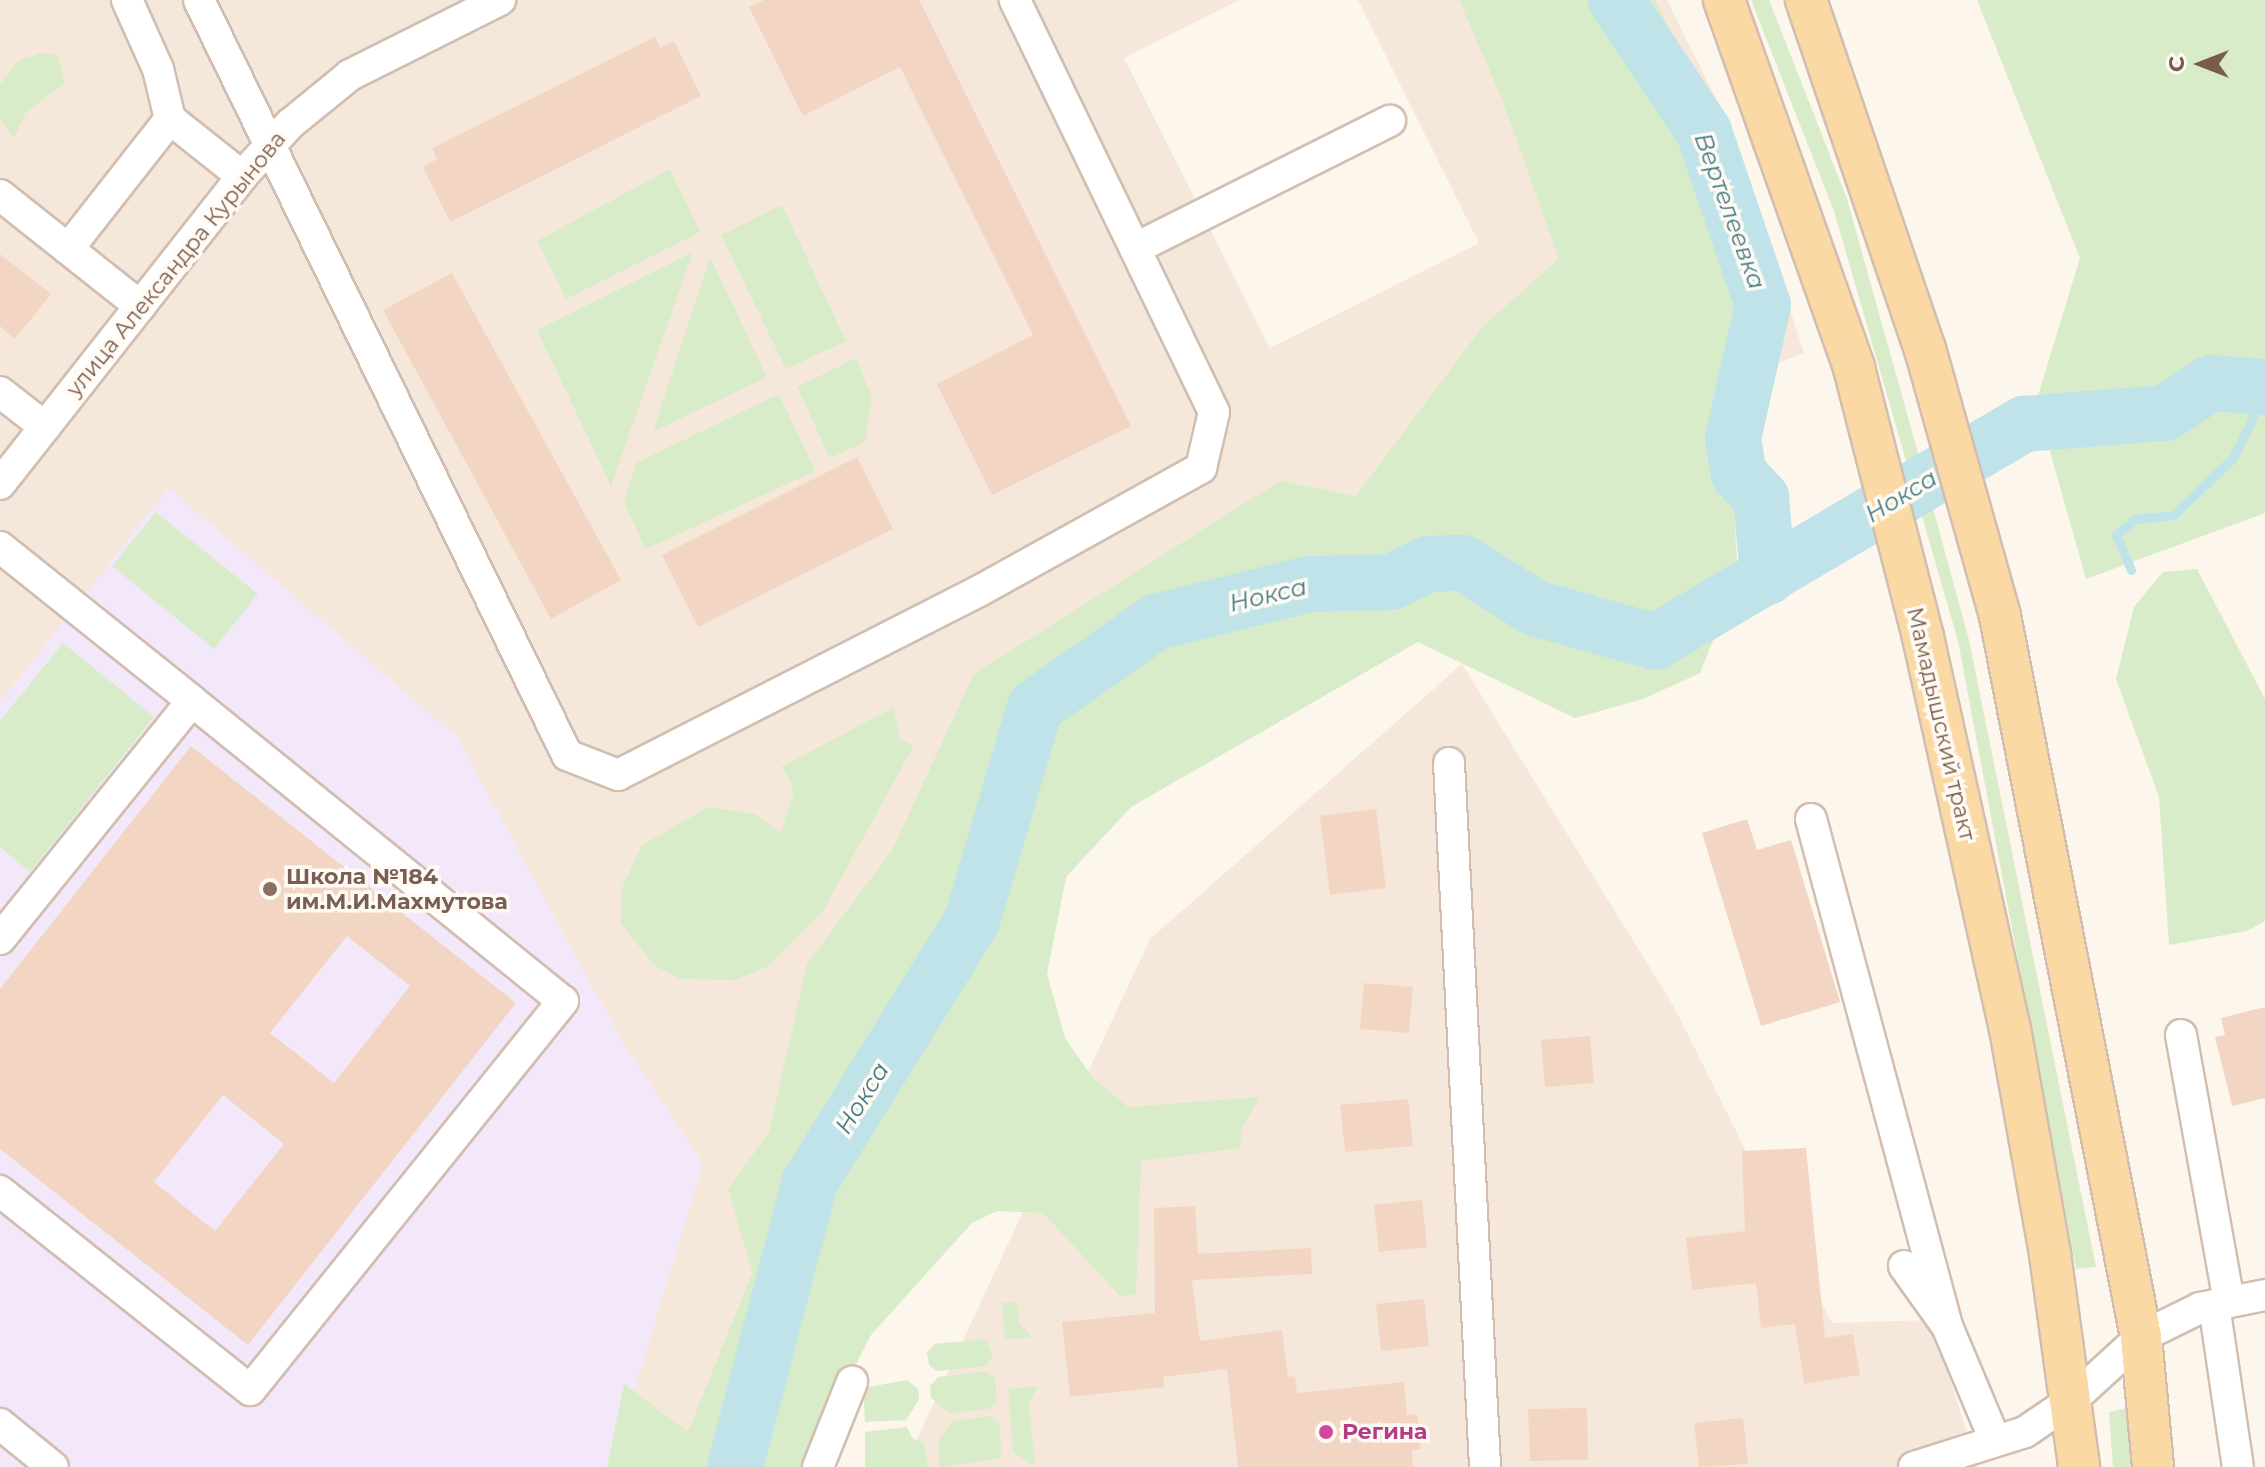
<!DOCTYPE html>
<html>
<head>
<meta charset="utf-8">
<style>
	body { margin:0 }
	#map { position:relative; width:2265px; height:1467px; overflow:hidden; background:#fdf6ec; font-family:Montserrat,sans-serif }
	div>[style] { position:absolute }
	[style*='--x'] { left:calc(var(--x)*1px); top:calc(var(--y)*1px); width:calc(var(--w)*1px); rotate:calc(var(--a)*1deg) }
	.residential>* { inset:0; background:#f5e8da }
	.education>* { inset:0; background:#f3e8fa }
	.green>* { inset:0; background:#d8ecc9 }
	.stream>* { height:9px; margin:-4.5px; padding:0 4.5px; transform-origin:4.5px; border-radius:4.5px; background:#bfe3e8 }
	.river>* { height:56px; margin:-28px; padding:0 28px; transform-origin:28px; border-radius:28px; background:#bfe3e8 }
	.building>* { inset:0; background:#f3d5c3 }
	.roads { filter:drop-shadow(2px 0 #d1beb0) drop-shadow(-2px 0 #d1beb0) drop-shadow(0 2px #d1beb0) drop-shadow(0 -2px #d1beb0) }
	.minor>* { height:30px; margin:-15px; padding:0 15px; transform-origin:15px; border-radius:15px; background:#fff }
	.major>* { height:40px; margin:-20px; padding:0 20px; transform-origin:20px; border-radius:20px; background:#fbd9a5 }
	.dots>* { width:22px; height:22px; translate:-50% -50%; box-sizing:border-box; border:4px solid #fffaf3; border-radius:50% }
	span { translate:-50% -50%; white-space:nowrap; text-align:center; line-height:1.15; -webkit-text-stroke:7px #fffaf3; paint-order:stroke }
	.street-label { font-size:22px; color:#7a5c4d }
	.education-label { font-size:22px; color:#785e54; font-weight:700 }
	.left { translate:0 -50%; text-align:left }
	.hotel-label { font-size:22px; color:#b23c85; font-weight:700 }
	.water-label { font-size:24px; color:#437c86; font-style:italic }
	.north { position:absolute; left:2161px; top:24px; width:80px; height:80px; -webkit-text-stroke:6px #fffaf3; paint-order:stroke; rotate:270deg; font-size:22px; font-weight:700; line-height:32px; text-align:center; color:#7a5c4d }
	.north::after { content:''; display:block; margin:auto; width:28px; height:36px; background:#7a5c4d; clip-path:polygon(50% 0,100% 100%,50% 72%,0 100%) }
</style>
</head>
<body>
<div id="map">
	<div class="residential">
		<div style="clip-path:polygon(0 0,1239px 0,1124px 58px,1270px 348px,1479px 243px,1358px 0,1667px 0,1734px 135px,1804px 353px,1253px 565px,987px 873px,753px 1467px,0 1467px)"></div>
		<div style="clip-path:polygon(1462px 664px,1673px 1005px,1832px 1323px,1931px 1320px,1978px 1467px,904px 1467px,1150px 939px)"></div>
	</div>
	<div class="education">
		<div style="clip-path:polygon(169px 488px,457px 737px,622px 1041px,703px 1164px,611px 1467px,0 1467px,0 702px)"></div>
	</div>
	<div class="green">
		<div style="clip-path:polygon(1459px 0,1655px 0,1718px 124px,1780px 344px,1732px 473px,1738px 579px,1700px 673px,1643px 699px,1575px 718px,1418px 642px,1131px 807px,1066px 877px,1047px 974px,1065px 1038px,1092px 1077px,1128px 1107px,1260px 1097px,1242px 1129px,1240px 1148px,1141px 1161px,1136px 1295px,1120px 1296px,1043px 1213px,997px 1211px,972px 1223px,871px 1335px,817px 1440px,808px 1467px,607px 1467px,624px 1384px,688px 1432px,752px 1273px,728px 1189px,769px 1132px,807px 964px,892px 850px,974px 674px,1280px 481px,1356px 496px,1482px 327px,1559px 259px,1502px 99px)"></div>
		<div style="clip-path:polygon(1751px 0,1769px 0,1847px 199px,1913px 435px,1969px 640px,2096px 1267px,2076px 1269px,1958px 641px,1834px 211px)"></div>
		<div style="clip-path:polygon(1977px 0,2265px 0,2265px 513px,2086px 579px,2036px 402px,2080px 258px)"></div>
		<div style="clip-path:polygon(41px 53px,58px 55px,65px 83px,26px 112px,14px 139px,0 119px,0 84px,19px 60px)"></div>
		<div style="clip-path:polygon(670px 169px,700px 232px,566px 299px,537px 241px)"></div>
		<div style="clip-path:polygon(782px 205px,846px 341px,786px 369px,721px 235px)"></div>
		<div style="clip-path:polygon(693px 252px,611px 486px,537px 330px)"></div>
		<div style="clip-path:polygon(710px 257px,767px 377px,653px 432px)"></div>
		<div style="clip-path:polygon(856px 358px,872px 397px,865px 442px,830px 458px,797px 387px)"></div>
		<div style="clip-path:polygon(779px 394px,815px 471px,646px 549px,624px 503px,636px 463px)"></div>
		<div style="clip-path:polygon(156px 512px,258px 594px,214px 649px,112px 566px)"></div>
		<div style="clip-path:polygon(2197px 569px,2265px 699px,2265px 921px,2247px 931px,2169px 945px,2159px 797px,2116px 679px,2134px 607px,2163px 572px)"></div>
		<div style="clip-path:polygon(63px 643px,154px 717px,30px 872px,0 847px,0 721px)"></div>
		<div style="clip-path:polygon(893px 708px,901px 740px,914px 745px,822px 913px,765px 968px,734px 980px,680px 979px,654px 965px,621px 924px,621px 890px,642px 845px,709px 807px,755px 814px,780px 833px,793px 796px,791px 782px,781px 767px)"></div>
		<div style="clip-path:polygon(1017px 1302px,1019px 1323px,1032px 1337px,1005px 1340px,1002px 1303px)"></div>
		<div style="clip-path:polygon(986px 1339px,993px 1356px,986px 1366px,936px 1371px,929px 1365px,927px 1352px,935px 1344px)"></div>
		<div style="clip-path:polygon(985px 1371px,995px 1378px,997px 1401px,989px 1409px,950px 1413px,931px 1398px,930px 1386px,938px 1377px)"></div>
		<div style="clip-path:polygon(907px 1380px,918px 1389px,919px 1400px,906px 1420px,865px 1422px,863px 1388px)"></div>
		<div style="clip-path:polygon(1038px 1386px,1029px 1402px,1035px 1466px,1013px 1452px,1008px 1389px)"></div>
		<div style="clip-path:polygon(2127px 1408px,2131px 1467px,2113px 1467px,2109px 1412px)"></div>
		<div style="clip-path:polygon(991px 1416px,1000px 1425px,1001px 1458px,940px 1467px,938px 1441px,952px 1421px)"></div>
		<div style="clip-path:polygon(907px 1427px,913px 1439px,925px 1444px,927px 1467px,865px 1467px,865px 1432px)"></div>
	</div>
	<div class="stream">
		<div style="--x:2131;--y:570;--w:38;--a:-113"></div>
		<div style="--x:2116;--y:535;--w:25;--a:-40"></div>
		<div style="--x:2135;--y:519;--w:38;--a:-6"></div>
		<div style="--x:2173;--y:515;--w:83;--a:-43.5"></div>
		<div style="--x:2233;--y:458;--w:45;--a:-63.4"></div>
		<div style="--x:2253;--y:418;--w:30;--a:-82"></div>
	</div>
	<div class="river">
		<div style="--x:1616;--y:0;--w:159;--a:56.3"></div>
		<div style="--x:1704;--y:132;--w:183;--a:71.2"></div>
		<div style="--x:1763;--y:305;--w:136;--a:102.7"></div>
		<div style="--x:1733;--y:438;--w:36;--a:81"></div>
		<div style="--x:1739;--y:474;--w:33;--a:47"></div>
		<div style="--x:1761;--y:498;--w:79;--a:84.9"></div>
		<div style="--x:735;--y:1467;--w:295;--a:-75.3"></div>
		<div style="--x:810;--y:1182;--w:307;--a:-58.2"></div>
		<div style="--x:972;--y:921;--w:223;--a:-73.6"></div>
		<div style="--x:1035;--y:707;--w:148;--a:-35.1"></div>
		<div style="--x:1156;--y:622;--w:159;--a:-13.9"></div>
		<div style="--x:1310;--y:584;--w:81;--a:-1.4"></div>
		<div style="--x:1391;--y:582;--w:41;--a:-25.9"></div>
		<div style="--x:1428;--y:564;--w:35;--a:-2"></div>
		<div style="--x:1463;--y:563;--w:85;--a:32"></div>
		<div style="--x:1535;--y:608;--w:125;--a:15.8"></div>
		<div style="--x:1655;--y:642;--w:429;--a:-30.6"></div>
		<div style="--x:2024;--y:424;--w:141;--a:-4.5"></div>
		<div style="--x:2165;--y:413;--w:55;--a:-33.1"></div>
		<div style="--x:2211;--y:383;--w:54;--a:4.2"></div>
	</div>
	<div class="building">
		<div style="clip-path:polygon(764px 0,919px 0,1131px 426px,992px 495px,937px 384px,1033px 335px,900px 67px,803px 116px,749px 7px)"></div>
		<div style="clip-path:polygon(655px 37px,660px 48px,674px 41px,701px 96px,450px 222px,423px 167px,437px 159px,432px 148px)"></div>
		<div style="clip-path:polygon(0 254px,51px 294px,15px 339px,0 326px)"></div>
		<div style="clip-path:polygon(452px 273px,621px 580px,551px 619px,383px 310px)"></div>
		<div style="clip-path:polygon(857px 457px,893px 529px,698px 627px,662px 555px)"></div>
		<div style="clip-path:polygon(evenodd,191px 746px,516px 1003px,248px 1345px,0 1149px,0 989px,191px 746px,347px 936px,410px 986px,334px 1083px,270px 1033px,347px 936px,191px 746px,223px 1095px,284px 1144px,215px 1231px,154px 1182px,223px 1095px)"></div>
		<div style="clip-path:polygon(1376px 809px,1386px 888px,1330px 895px,1320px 816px)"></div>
		<div style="clip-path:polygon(1747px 819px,1757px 850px,1791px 840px,1840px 1002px,1761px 1026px,1702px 833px)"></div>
		<div style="clip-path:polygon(1364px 983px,1413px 987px,1409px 1033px,1360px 1029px)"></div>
		<div style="clip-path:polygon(2265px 1007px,2265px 1098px,2232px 1106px,2215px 1037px,2225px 1035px,2221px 1018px)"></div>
		<div style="clip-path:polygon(1590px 1036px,1594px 1083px,1545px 1087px,1541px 1040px)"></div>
		<div style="clip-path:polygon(1408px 1099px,1413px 1146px,1345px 1152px,1340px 1105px)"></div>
		<div style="clip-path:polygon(1806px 1148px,1825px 1338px,1853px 1334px,1860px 1375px,1804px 1384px,1795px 1324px,1761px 1328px,1756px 1283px,1692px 1290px,1686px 1238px,1745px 1231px,1742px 1151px)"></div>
		<div style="clip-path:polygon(1422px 1200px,1427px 1247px,1379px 1252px,1374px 1205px)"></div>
		<div style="clip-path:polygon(1195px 1206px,1198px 1254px,1311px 1248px,1312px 1274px,1192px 1280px,1200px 1341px,1282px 1330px,1288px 1377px,1295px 1376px,1297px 1393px,1404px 1382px,1407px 1415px,1417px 1414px,1421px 1449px,1412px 1450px,1413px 1467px,1238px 1467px,1227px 1369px,1163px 1377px,1164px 1387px,1070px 1397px,1062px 1322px,1155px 1313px,1154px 1208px)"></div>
		<div style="clip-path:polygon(1424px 1299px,1429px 1346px,1381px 1351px,1376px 1304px)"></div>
		<div style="clip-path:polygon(1587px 1408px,1588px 1460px,1530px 1461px,1528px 1409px)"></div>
		<div style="clip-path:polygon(1743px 1418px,1748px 1464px,1699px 1467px,1694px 1423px)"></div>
	</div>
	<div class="roads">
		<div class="minor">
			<div style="--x:127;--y:0;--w:76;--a:65.8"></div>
			<div style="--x:158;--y:69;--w:51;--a:76.5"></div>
			<div style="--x:199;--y:0;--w:840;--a:64.01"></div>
			<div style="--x:567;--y:755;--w:55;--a:21.4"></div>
			<div style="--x:618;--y:775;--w:405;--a:-27"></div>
			<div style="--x:979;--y:591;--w:254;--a:-29"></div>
			<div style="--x:1201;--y:468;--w:57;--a:-76.9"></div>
			<div style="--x:1214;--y:412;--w:458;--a:-115.8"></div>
			<div style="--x:0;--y:195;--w:179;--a:38.4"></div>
			<div style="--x:1138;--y:247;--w:282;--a:-26.6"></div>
			<div style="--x:68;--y:249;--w:165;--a:-51.9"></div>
			<div style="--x:170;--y:119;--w:92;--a:38.4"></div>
			<div style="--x:0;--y:392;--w:57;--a:37.9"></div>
			<div style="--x:0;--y:484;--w:392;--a:-51.8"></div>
			<div style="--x:242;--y:176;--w:71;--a:-47.3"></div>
			<div style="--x:290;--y:124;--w:77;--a:-39.2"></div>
			<div style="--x:350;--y:75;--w:168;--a:-26.6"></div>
			<div style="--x:0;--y:547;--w:246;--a:38.7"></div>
			<div style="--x:1449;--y:763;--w:705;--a:87.07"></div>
			<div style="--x:1811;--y:819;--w:525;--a:74.98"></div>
			<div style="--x:0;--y:939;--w:306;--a:-51.1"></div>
			<div style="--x:192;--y:701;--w:477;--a:39"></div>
			<div style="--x:563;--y:1001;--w:499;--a:128.8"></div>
			<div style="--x:250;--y:1390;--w:320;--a:-141.5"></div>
			<div style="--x:2181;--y:1035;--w:271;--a:79.8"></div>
			<div style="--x:1904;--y:1266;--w:74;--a:54.4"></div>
			<div style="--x:1947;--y:1326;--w:124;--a:67.2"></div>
			<div style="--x:2214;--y:1305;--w:164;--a:81.6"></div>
			<div style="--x:0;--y:1424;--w:68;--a:39.1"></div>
			<div style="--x:818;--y:1467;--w:92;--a:-68.2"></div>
			<div style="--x:1914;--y:1467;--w:116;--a:-17.5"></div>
			<div style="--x:2025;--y:1432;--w:57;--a:-34.2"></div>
			<div style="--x:2072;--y:1400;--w:93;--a:-42.4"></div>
			<div style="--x:2141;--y:1337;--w:66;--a:-26.2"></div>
			<div style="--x:2200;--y:1308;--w:66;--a:-11.3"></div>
		</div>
		<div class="major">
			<div style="--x:1724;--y:0;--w:390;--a:70.5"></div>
			<div style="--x:1854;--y:368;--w:278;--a:75.6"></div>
			<div style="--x:1923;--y:637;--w:402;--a:77.5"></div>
			<div style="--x:2010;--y:1029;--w:229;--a:79.9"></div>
			<div style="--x:2050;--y:1254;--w:215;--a:82.2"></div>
			<div style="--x:1806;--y:0;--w:369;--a:71.2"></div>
			<div style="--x:1925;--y:349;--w:277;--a:74.3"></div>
			<div style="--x:2000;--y:616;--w:735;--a:78.93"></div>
			<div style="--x:2141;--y:1337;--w:131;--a:84.7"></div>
		</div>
	</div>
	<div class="dots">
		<div style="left:270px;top:889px;background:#8d6e63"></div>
		<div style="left:1326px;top:1432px;background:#d1479c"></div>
	</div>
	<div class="street-label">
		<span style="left:176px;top:264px;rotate:-51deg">улица Александра Курынова</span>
		<span style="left:1941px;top:724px;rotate:77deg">Мамадышский тракт</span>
	</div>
	<div class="education-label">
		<span class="left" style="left:286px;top:889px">Школа №184<br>им.М.И.Махмутова</span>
	</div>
	<div class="hotel-label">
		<span class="left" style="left:1342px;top:1432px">Регина</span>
	</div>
	<div class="water-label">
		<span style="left:1730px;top:211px;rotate:70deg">Вертелеевка</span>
		<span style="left:1901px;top:496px;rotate:-31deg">Нокса</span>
		<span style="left:1268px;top:595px;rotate:-13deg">Нокса</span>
		<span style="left:862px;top:1098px;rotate:-58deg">Нокса</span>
	</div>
	<div class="north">С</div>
</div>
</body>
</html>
